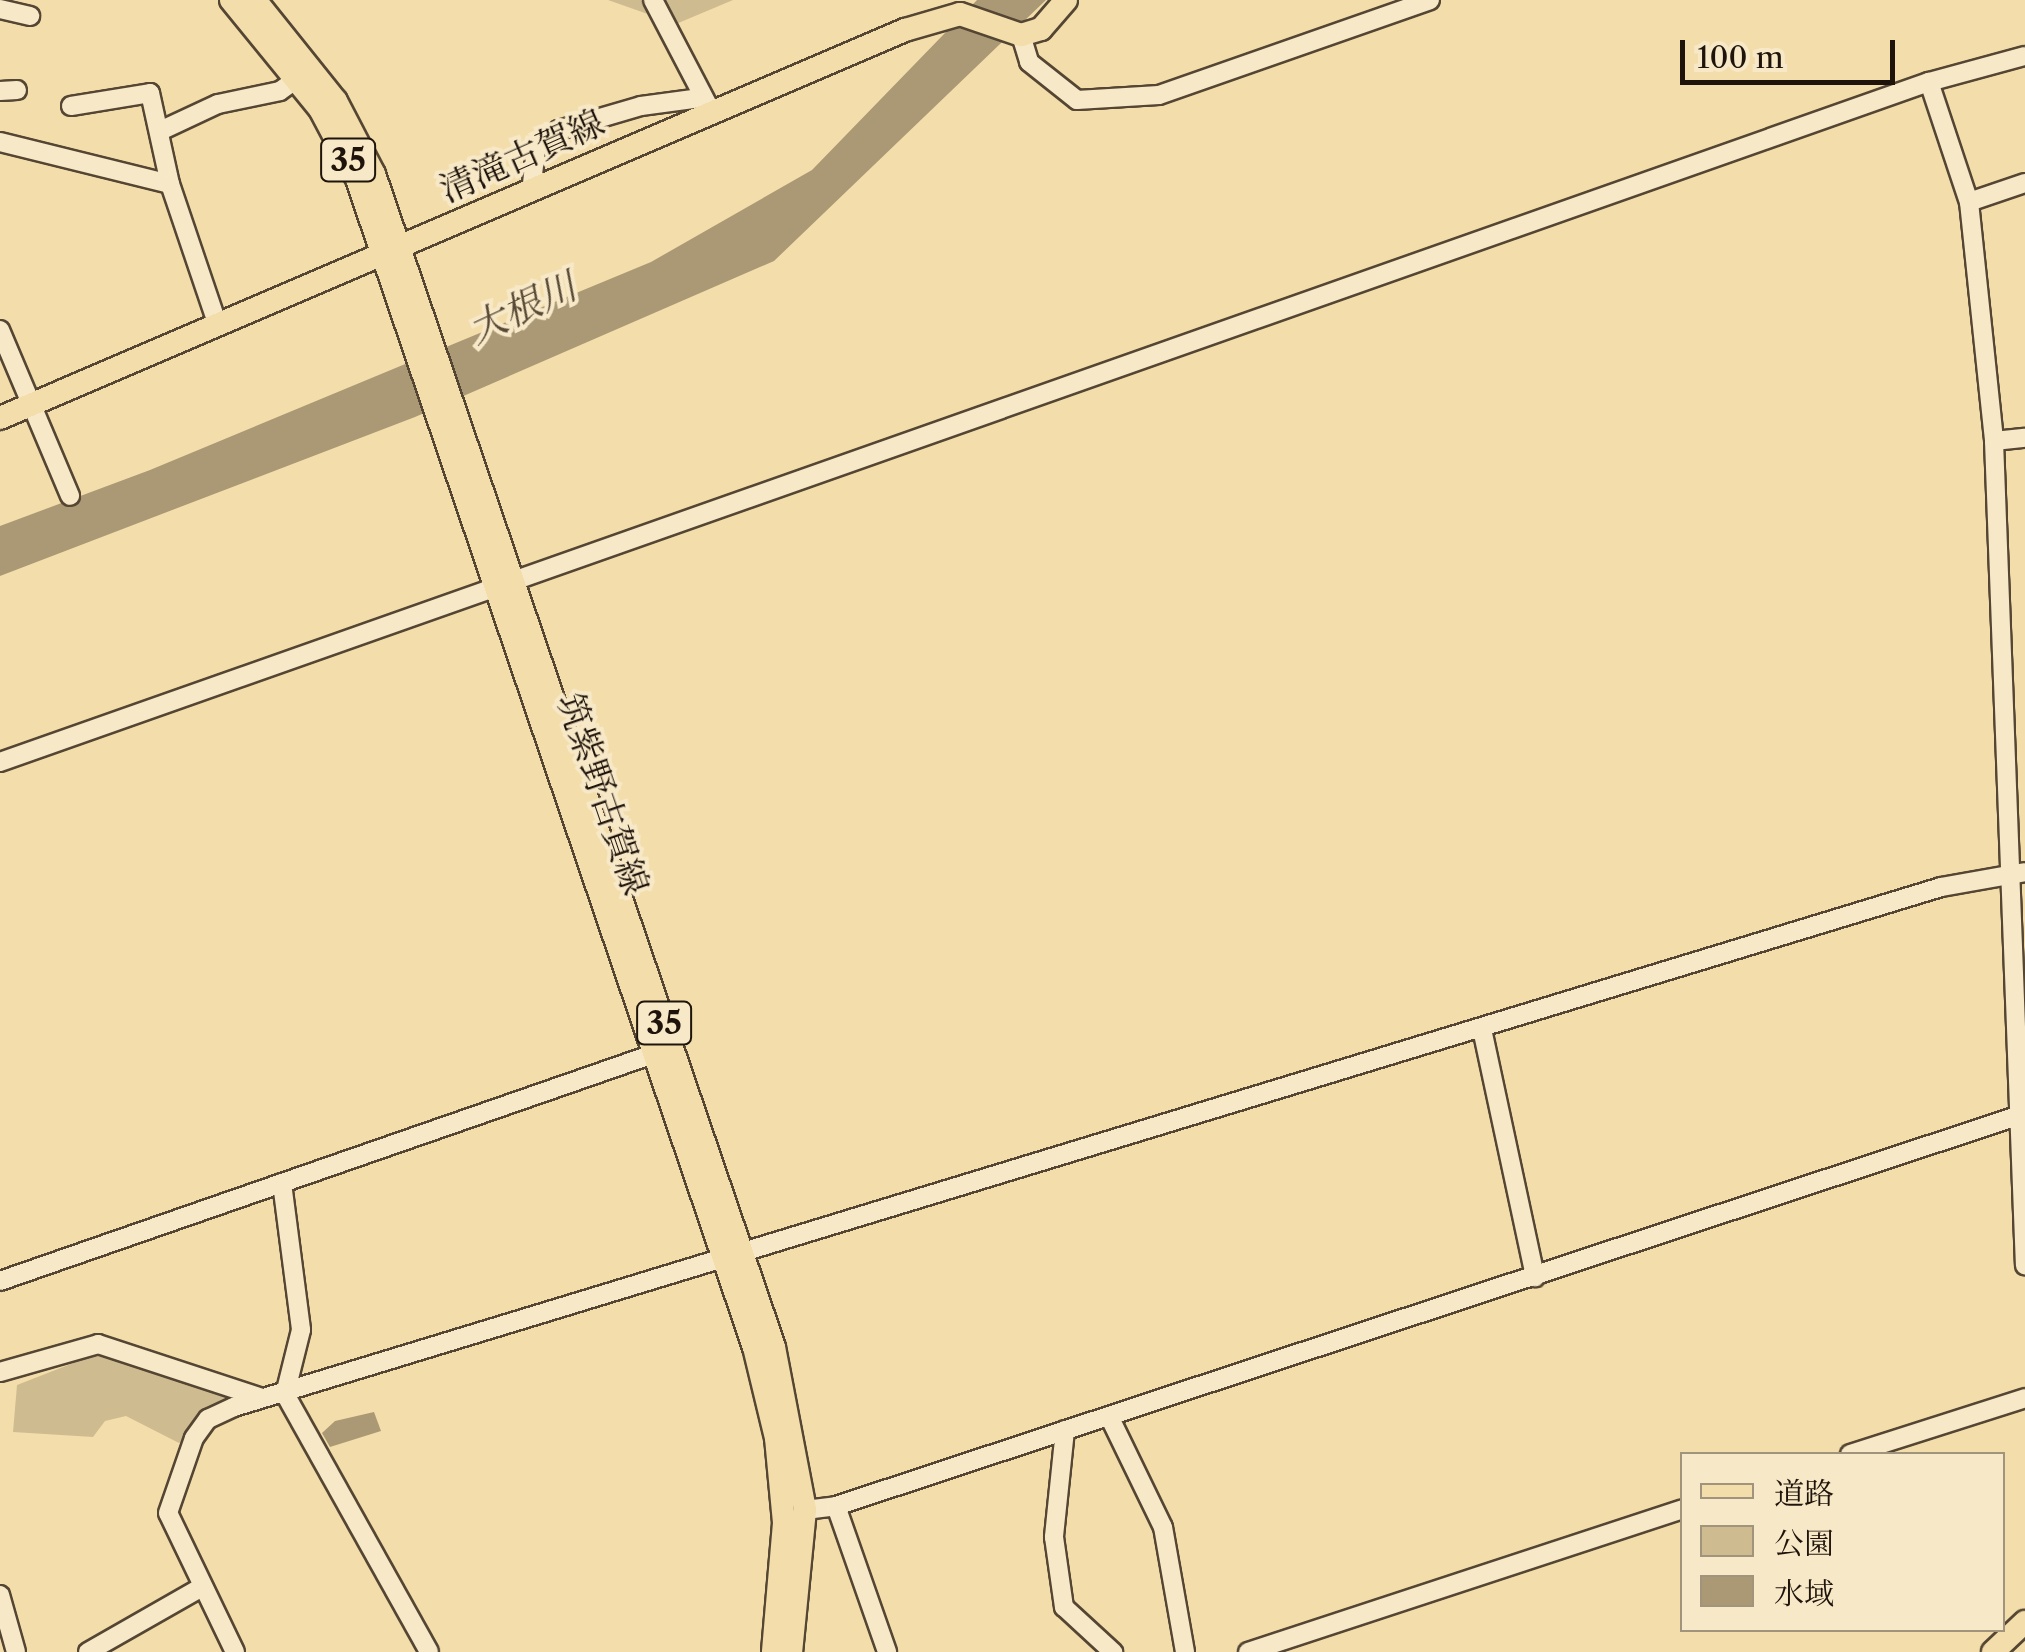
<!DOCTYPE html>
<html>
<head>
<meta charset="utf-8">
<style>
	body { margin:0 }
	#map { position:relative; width:2025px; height:1652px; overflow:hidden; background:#f3ddab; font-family:"Libre Caslon Text","Noto Serif JP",serif }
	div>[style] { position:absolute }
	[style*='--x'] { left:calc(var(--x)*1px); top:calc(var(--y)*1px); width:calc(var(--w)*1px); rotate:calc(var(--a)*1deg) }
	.green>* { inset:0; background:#cfbb90 }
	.water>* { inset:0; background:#ab9975 }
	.roads { filter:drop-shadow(2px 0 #544633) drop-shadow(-2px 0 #544633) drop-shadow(0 2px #544633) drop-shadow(0 -2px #544633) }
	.minor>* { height:18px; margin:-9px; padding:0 9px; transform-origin:9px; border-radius:9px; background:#f7e9c8 }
	.major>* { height:22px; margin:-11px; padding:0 11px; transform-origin:11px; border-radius:11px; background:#f3ddab }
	span { translate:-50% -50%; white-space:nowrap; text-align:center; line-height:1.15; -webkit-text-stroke:8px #f7e9c8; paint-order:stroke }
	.shield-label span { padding:2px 8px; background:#f7e9c8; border:2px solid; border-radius:8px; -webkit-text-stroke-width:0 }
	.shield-label { font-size:32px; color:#1f140b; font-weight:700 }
	.street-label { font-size:35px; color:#1f140b }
	.water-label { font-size:38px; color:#574935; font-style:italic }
	.legend { position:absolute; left:1680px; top:1452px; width:325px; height:180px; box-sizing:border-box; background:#f7e9c8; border:2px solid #a1947c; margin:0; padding:12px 18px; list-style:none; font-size:30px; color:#1f140b }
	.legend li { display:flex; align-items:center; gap:20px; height:50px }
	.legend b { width:50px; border:2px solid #a1947c }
	.scale { position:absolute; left:1680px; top:40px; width:215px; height:45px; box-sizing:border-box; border:5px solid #1f140b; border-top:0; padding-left:12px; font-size:30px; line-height:35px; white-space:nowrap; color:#1f140b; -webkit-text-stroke:8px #f7e9c8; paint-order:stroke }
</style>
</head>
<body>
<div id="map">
	<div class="green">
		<div style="clip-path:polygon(608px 0,733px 0,676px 24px)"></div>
		<div style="clip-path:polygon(99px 1353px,238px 1393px,240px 1399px,179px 1443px,126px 1416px,105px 1421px,93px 1437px,13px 1432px,17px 1385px)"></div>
	</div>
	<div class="water">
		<div style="clip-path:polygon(977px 0,1046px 0,774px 261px,415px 417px,0 576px,0 526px,150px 470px,651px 262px,812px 170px)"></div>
		<div style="clip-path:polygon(374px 1412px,381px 1431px,330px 1447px,322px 1433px,335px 1421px)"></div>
	</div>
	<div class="roads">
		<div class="minor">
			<div style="--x:653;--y:0;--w:119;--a:62.4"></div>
			<div style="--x:0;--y:9;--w:31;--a:13"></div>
			<div style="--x:1021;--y:35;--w:28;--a:73"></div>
			<div style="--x:1029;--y:62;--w:61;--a:38.4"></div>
			<div style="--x:1077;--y:100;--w:82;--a:-3.5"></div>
			<div style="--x:1159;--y:95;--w:287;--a:-19.3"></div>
			<div style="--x:1929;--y:82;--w:126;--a:71.6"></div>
			<div style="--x:1969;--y:202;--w:240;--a:84"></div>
			<div style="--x:1994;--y:441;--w:825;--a:87.85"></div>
			<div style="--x:0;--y:91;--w:17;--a:-3"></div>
			<div style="--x:71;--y:106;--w:80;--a:-9.3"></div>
			<div style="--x:150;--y:93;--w:93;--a:77.6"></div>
			<div style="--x:160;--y:131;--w:64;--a:-25"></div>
			<div style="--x:218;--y:104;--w:63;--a:-11.8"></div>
			<div style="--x:280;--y:91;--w:22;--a:-36"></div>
			<div style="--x:0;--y:142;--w:175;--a:13.9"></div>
			<div style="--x:170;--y:184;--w:150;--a:71.3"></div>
			<div style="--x:531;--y:192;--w:43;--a:-83.4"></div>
			<div style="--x:536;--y:149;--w:30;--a:-40"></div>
			<div style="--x:559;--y:130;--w:85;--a:-16.3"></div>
			<div style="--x:641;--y:106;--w:60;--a:-7.7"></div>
			<div style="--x:1969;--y:202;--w:59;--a:-18.7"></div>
			<div style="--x:0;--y:330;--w:180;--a:67.1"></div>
			<div style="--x:1994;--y:441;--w:31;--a:-6"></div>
			<div style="--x:0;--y:762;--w:2045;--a:-19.42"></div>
			<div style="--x:1929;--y:82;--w:99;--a:-15.2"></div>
			<div style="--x:1482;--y:1029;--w:254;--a:77.9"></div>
			<div style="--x:282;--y:1183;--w:148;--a:82.6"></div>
			<div style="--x:301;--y:1330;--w:66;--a:104"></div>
			<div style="--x:285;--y:1394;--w:295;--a:60.8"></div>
			<div style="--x:0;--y:1281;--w:701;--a:-19.16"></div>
			<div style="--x:0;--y:1372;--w:102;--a:-15.9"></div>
			<div style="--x:98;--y:1344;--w:173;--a:18.2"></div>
			<div style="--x:1109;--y:1416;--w:123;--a:64.1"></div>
			<div style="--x:1163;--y:1527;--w:127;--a:80"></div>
			<div style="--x:1065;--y:1430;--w:108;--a:95.9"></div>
			<div style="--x:1054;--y:1537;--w:71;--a:81.9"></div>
			<div style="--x:1064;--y:1607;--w:67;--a:42.6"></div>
			<div style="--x:1850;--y:1454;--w:184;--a:-17.7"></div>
			<div style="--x:836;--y:1506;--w:155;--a:70.7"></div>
			<div style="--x:805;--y:1510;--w:31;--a:-7"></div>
			<div style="--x:836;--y:1506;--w:1244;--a:-18.27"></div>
			<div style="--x:0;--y:1595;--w:59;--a:74.3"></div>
			<div style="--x:88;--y:1652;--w:129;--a:-29.7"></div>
			<div style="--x:235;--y:1652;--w:154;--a:-115.7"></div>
			<div style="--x:168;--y:1513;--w:79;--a:-70.9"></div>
			<div style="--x:194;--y:1438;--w:24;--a:-54"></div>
			<div style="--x:208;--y:1419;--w:29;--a:-25"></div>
			<div style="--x:234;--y:1407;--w:1784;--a:-16.94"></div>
			<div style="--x:1941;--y:887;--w:85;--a:-10.1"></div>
			<div style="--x:1248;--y:1652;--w:457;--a:-18.2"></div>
		</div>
		<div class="major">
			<div style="--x:231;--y:0;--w:141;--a:50.8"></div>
			<div style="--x:320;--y:109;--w:79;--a:62.1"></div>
			<div style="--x:357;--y:179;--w:1234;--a:71.23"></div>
			<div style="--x:754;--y:1347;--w:94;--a:76.4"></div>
			<div style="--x:776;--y:1438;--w:85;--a:84.6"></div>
			<div style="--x:784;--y:1523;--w:129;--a:94.9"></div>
			<div style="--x:255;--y:0;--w:129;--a:51.3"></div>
			<div style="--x:336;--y:101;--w:82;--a:62.5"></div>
			<div style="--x:374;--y:174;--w:1239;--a:71.17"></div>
			<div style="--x:774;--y:1347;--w:166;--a:79.2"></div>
			<div style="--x:805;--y:1510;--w:143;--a:95.6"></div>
			<div style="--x:0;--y:418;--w:985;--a:-23.21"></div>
			<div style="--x:905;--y:30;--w:57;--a:-16.2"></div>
			<div style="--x:960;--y:14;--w:65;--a:19"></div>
			<div style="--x:1021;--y:35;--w:21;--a:-17"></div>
			<div style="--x:1041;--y:29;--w:38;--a:-49"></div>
			<div style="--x:1993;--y:1652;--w:44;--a:-43.2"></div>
		</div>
	</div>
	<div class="shield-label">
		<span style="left:348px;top:160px">35</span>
		<span style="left:664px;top:1023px">35</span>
	</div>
	<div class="street-label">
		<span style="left:522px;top:156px;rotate:-24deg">清滝古賀線</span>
		<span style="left:603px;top:794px;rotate:71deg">筑紫野古賀線</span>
	</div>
	<div class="water-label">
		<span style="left:522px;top:308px;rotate:-25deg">大根川</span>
	</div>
	<ul class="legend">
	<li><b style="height:12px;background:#f3ddab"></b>道路</li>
	<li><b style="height:28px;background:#cfbb90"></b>公園</li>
	<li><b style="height:28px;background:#ab9975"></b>水域</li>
	</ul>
	<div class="scale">100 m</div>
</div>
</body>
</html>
